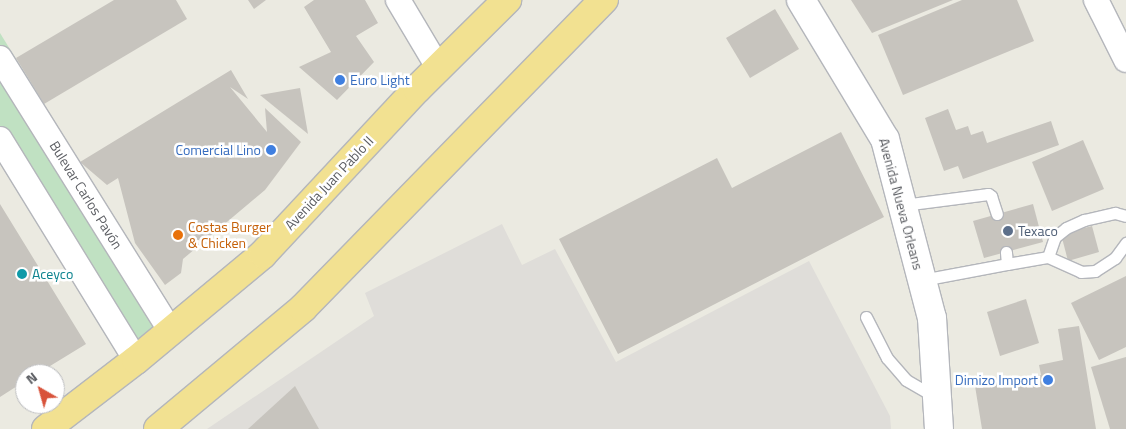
<!DOCTYPE html>
<html>
<head>
<meta charset="utf-8">
<style>
	body { margin:0 }
	#map { position:relative; width:1126px; height:429px; overflow:hidden; background:#ebeae1; font-family:"Titillium Web",sans-serif }
	div>[style] { position:absolute }
	[style*='--x'] { left:calc(var(--x)*1px); top:calc(var(--y)*1px); width:calc(var(--w)*1px); rotate:calc(var(--a)*1deg) }
	.industrial>* { inset:0; background:#dfddd9 }
	.green>* { inset:0; background:#c0e1c2 }
	.building>* { inset:0; background:#c7c4be }
	.roads { filter:drop-shadow(1px 0 #b4b6bb) drop-shadow(-1px 0 #b4b6bb) drop-shadow(0 1px #b4b6bb) drop-shadow(0 -1px #b4b6bb) }
	.lane>* { height:11px; margin:-5.5px; padding:0 5.5px; transform-origin:5.5px; border-radius:5.5px; background:#fff }
	.street>* { height:24px; margin:-12px; padding:0 12px; transform-origin:12px; border-radius:12px; background:#fff }
	.secondary>* { height:28px; margin:-14px; padding:0 14px; transform-origin:14px; border-radius:14px; background:#fff }
	.highway>* { height:28px; margin:-14px; padding:0 14px; transform-origin:14px; border-radius:14px; background:#f2e191 }
	.dots>* { width:14px; height:14px; translate:-50% -50%; box-sizing:border-box; border:2px solid #fff; border-radius:50% }
	span { translate:-50% -50%; white-space:nowrap; text-align:center; line-height:1.15; -webkit-text-stroke:5px #fff; paint-order:stroke }
	.shop-label { font-size:14px; color:#366cbe }
	.left { translate:0 -50%; text-align:left }
	.right { translate:-100% -50%; text-align:right }
	.street-label { font-size:14px; color:#5a5c61 }
	.food-label { font-size:14px; color:#c56008 }
	.service-label { font-size:14px; color:#4e5e75 }
	.culture-label { font-size:14px; color:#0d838f }
	.north { position:absolute; left:15px; top:364px; width:50px; height:50px; box-sizing:border-box; background:#fff; border:1px solid #bdbec0; border-radius:50%; rotate:322deg; font-size:14px; font-weight:700; line-height:20px; text-align:center; color:#5a5c61 }
	.north::after { content:''; display:block; margin:auto; width:18px; height:22px; background:#d8533b; clip-path:polygon(50% 0,100% 100%,50% 72%,0 100%) }
</style>
</head>
<body>
<div id="map">
	<div class="industrial">
		<div style="clip-path:polygon(502px 224px,522px 265px,555px 249px,616px 362px,809px 261px,890px 416px,891px 429px,207px 429px,374px 316px,365px 293px)"></div>
	</div>
	<div class="green">
		<div style="clip-path:polygon(0 33px,178px 322px,129px 370px,0 161px)"></div>
	</div>
	<div class="building">
		<div style="clip-path:polygon(114px 0,176px 0,187px 19px,44px 104px,16px 58px)"></div>
		<div style="clip-path:polygon(248px 0,266px 0,254px 9px)"></div>
		<div style="clip-path:polygon(314px 0,365px 0,378px 23px,356px 36px,374px 62px,337px 100px,299px 67px,331px 52px,304px 7px)"></div>
		<div style="clip-path:polygon(851px 0,953px 0,872px 33px)"></div>
		<div style="clip-path:polygon(962px 0,1017px 0,1034px 41px,903px 95px,878px 35px)"></div>
		<div style="clip-path:polygon(775px 9px,799px 49px,750px 78px,726px 38px)"></div>
		<div style="clip-path:polygon(231px 70px,248px 99px,230px 87px,267px 132px,265px 108px,301px 142px,265px 190px,183px 259px,181px 273px,165px 285px,135px 243px,118px 178px,107px 185px,80px 162px)"></div>
		<div style="clip-path:polygon(300px 88px,308px 134px,260px 95px)"></div>
		<div style="clip-path:polygon(948px 109px,956px 130px,968px 126px,971px 135px,983px 131px,987px 143px,1051px 121px,1059px 145px,963px 179px,958px 166px,944px 171px,925px 118px)"></div>
		<div style="clip-path:polygon(841px 132px,884px 217px,618px 354px,559px 239px,717px 158px,732px 188px)"></div>
		<div style="clip-path:polygon(1083px 140px,1104px 189px,1052px 211px,1032px 162px)"></div>
		<div style="clip-path:polygon(0 204px,86px 344px,37px 374px,25px 374px,25px 381px,0 397px)"></div>
		<div style="clip-path:polygon(1033px 204px,1043px 242px,984px 258px,973px 221px)"></div>
		<div style="clip-path:polygon(1092px 226px,1099px 252px,1068px 261px,1061px 234px)"></div>
		<div style="clip-path:polygon(1126px 276px,1126px 347px,1099px 360px,1071px 303px)"></div>
		<div style="clip-path:polygon(1026px 299px,1039px 343px,1000px 356px,987px 312px)"></div>
		<div style="clip-path:polygon(1079px 326px,1096px 429px,982px 429px,975px 386px,1041px 375px,1039px 365px,1063px 360px,1058px 329px)"></div>
		<div style="clip-path:polygon(1126px 357px,1126px 429px,1110px 429px,1091px 367px)"></div>
		<div style="clip-path:polygon(295px 386px,319px 429px,248px 429px)"></div>
	</div>
	<div class="roads">
		<div class="lane">
			<div style="--x:903;--y:205;--w:86;--a:-7.4"></div>
			<div style="--x:988;--y:194;--w:4;--a:34"></div>
			<div style="--x:991;--y:196;--w:19;--a:72"></div>
			<div style="--x:1048;--y:257;--w:21;--a:-71"></div>
			<div style="--x:1055;--y:237;--w:14;--a:-39"></div>
			<div style="--x:1066;--y:228;--w:20;--a:-24"></div>
			<div style="--x:1084;--y:220;--w:32;--a:-13"></div>
			<div style="--x:1115;--y:213;--w:11;--a:15"></div>
			<div style="--x:1007;--y:264;--w:42;--a:-9.7"></div>
			<div style="--x:1048;--y:257;--w:36;--a:24"></div>
			<div style="--x:1081;--y:272;--w:14;--a:-4"></div>
			<div style="--x:1095;--y:271;--w:24;--a:-33"></div>
			<div style="--x:1115;--y:258;--w:19;--a:-54"></div>
			<div style="--x:922;--y:280;--w:86;--a:-10.7"></div>
			<div style="--x:1007;--y:264;--w:12;--a:-95"></div>
			<div style="--x:866;--y:317;--w:46;--a:62.9"></div>
			<div style="--x:887;--y:358;--w:29;--a:49"></div>
			<div style="--x:906;--y:380;--w:34;--a:30"></div>
		</div>
		<div class="street">
			<div style="--x:398;--y:0;--w:78;--a:59.2"></div>
			<div style="--x:1096;--y:0;--w:67;--a:63.4"></div>
			<div style="--x:0;--y:58;--w:323;--a:58"></div>
			<div style="--x:0;--y:139;--w:259;--a:58.4"></div>
		</div>
		<div class="secondary">
			<div style="--x:801;--y:0;--w:162;--a:58.9"></div>
			<div style="--x:885;--y:139;--w:185;--a:75.3"></div>
			<div style="--x:932;--y:318;--w:111;--a:86.4"></div>
		</div>
		<div class="highway">
			<div style="--x:46;--y:429;--w:113;--a:-37.5"></div>
			<div style="--x:136;--y:360;--w:165;--a:-39.8"></div>
			<div style="--x:263;--y:254;--w:226;--a:-47"></div>
			<div style="--x:417;--y:89;--w:127;--a:-44.7"></div>
			<div style="--x:158;--y:429;--w:189;--a:-39.8"></div>
			<div style="--x:303;--y:308;--w:431;--a:-45.7"></div>
		</div>
	</div>
	<div class="dots">
		<div style="left:340px;top:80px;background:#3f7fe0"></div>
		<div style="left:271px;top:150px;background:#3f7fe0"></div>
		<div style="left:1008px;top:231px;background:#5c6f8a"></div>
		<div style="left:178px;top:235px;background:#e8710a"></div>
		<div style="left:22px;top:274px;background:#0f9aa8"></div>
		<div style="left:1048px;top:380px;background:#3f7fe0"></div>
	</div>
	<div class="shop-label">
		<span class="left" style="left:350px;top:80px">Euro Light</span>
		<span class="right" style="left:261px;top:150px">Comercial Lino</span>
		<span class="right" style="left:1038px;top:380px">Dimizo Import</span>
	</div>
	<div class="street-label">
		<span style="left:329px;top:183px;rotate:-47deg">Avenida Juan Pablo II</span>
		<span style="left:86px;top:195px;rotate:58deg">Bulevar Carlos Pavón</span>
		<span style="left:901px;top:204px;rotate:75deg">Avenida Nueva Orleans</span>
	</div>
	<div class="food-label">
		<span class="left" style="left:188px;top:235px">Costas Burger<br>&amp; Chicken</span>
	</div>
	<div class="service-label">
		<span class="left" style="left:1018px;top:231px">Texaco</span>
	</div>
	<div class="culture-label">
		<span class="left" style="left:32px;top:274px">Aceyco</span>
	</div>
	<div class="north">N</div>
</div>
</body>
</html>
